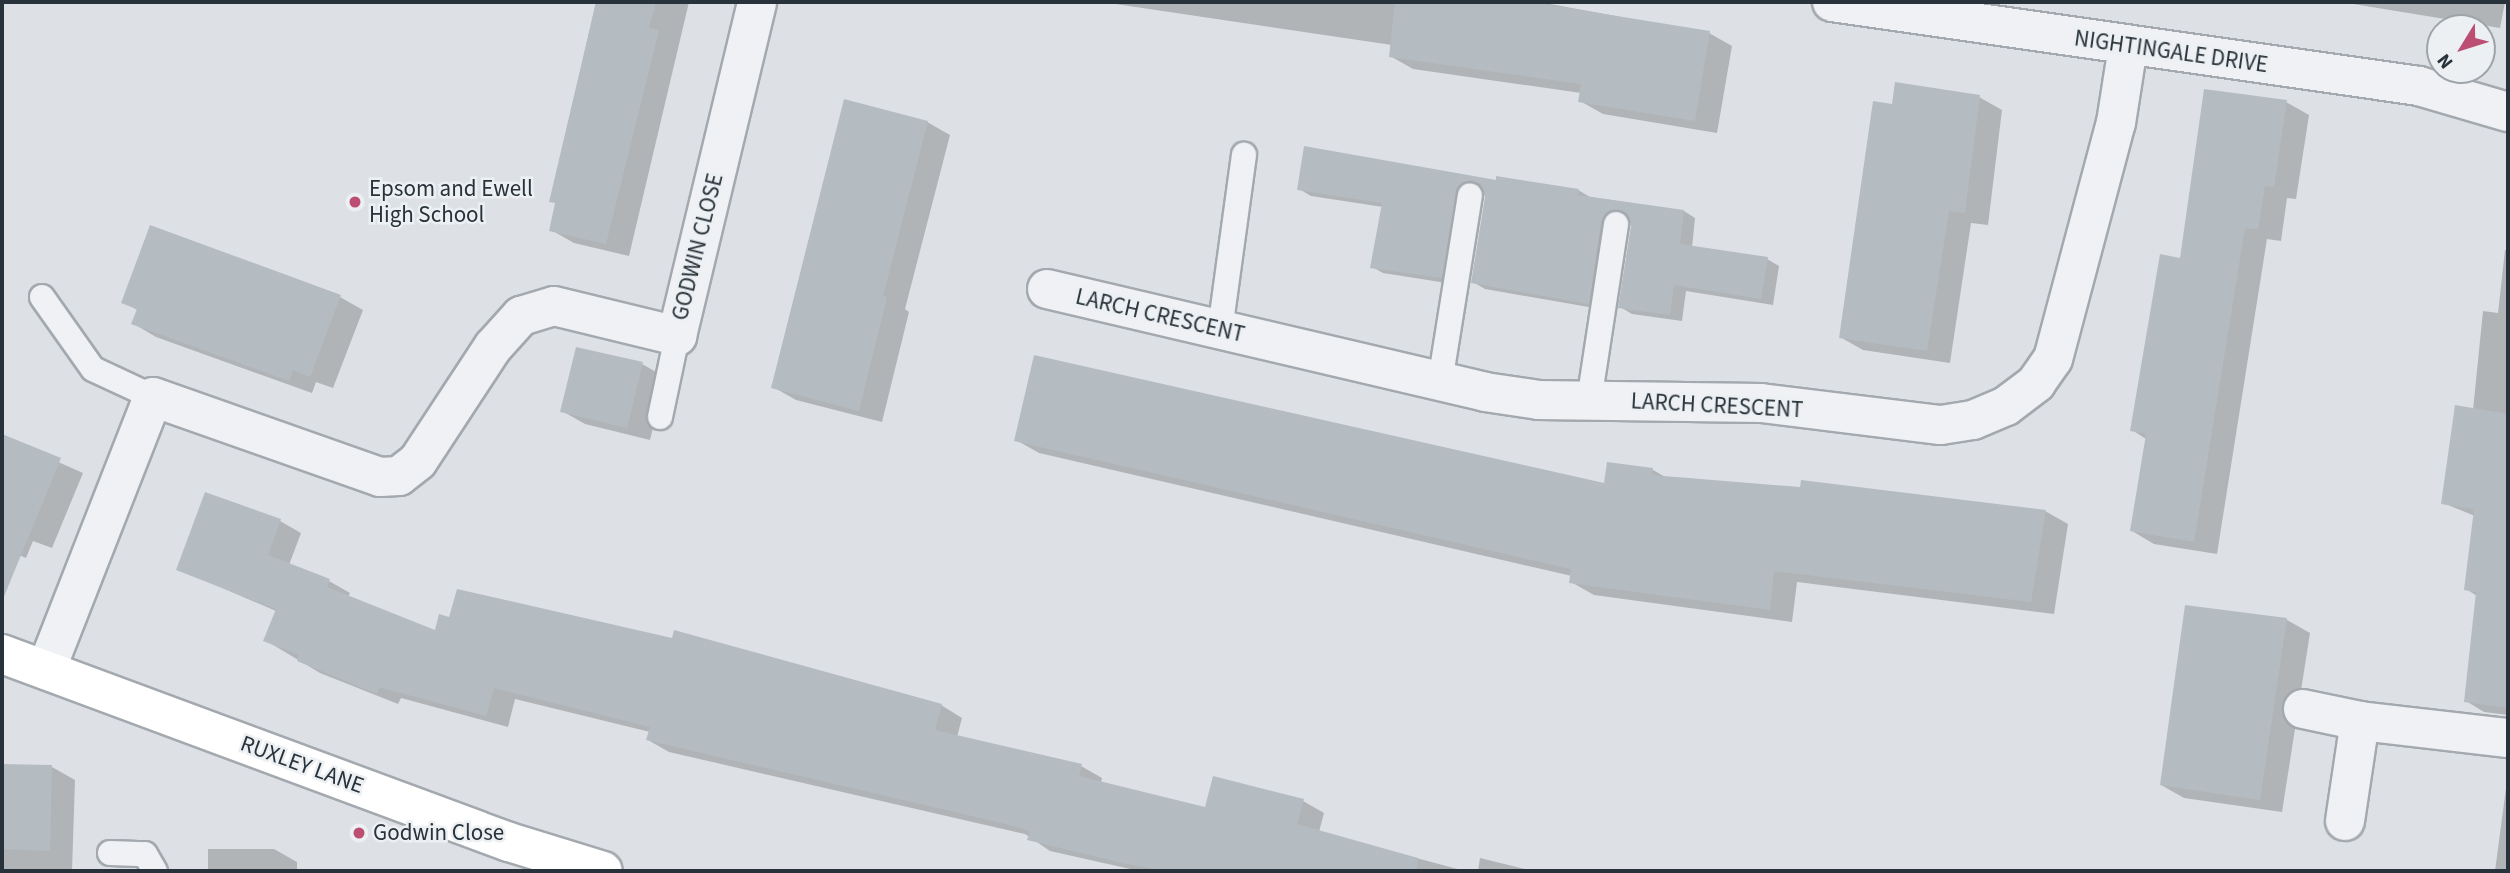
<!DOCTYPE html>
<html>
<head>
<meta charset="utf-8">
<style>
	body { margin:0 }
	#map { position:relative; width:2510px; height:873px; overflow:hidden; background:#dde1e5; font-family:"Source Sans 3",sans-serif }
	div>[style] { position:absolute }
	[style*='--x'] { left:calc(var(--x)*1px); top:calc(var(--y)*1px); width:calc(var(--w)*1px); rotate:calc(var(--a)*1deg) }
	.shadow>* { inset:0; background:#0003 }
	.building>* { inset:0; background:#b5bcc1 }
	.roads { filter:drop-shadow(2px 0 #a3a9ae) drop-shadow(-2px 0 #a3a9ae) drop-shadow(0 2px #a3a9ae) drop-shadow(0 -2px #a3a9ae) }
	.lane>* { height:24px; margin:-12px; padding:0 12px; transform-origin:12px; border-radius:12px; background:#eff1f4 }
	.street>* { height:38px; margin:-19px; padding:0 19px; transform-origin:19px; border-radius:19px; background:#eff1f4 }
	.secondary>* { height:38px; margin:-19px; padding:0 19px; transform-origin:19px; border-radius:19px; background:#fff }
	.dots>* { width:19px; height:19px; translate:-50% -50%; box-sizing:border-box; border:4px solid #ecf0f3; border-radius:50% }
	span { translate:-50% -50%; white-space:nowrap; text-align:center; line-height:1.15; -webkit-text-stroke:5px #ecf0f3; paint-order:stroke }
	.street-label { font-size:23px; color:#28323a }
	.poi-label { font-size:23px; color:#28323a }
	.left { translate:0 -50%; text-align:left }
	.frame { position:absolute; inset:0; border:4px solid #28323a; pointer-events:none }
	.north { position:absolute; left:2426px; top:14px; width:70px; height:70px; box-sizing:border-box; background:#ecf0f3; border:2px solid #9ea4a9; border-radius:50%; rotate:232deg; font-size:19px; font-weight:700; line-height:28px; text-align:center; color:#28323a }
	.north::after { content:''; display:block; margin:auto; width:24px; height:32px; background:#bd4e73; clip-path:polygon(50% 0,100% 100%,50% 72%,0 100%) }
</style>
</head>
<body>
<div id="map">
	<div class="shadow">
		<div style="clip-path:polygon(596px 2px,689px 2px,629px 256px,574px 243px,551px 230px,557px 204px,551px 201px)"></div>
		<div style="clip-path:polygon(1102px 2px,1539px 2px,1709px 33px,1732px 46px,1717px 133px,1603px 114px,1580px 101px,1581px 93px,1413px 69px,1390px 56px,1392px 45px)"></div>
		<div style="clip-path:polygon(2341px 2px,2505px 2px,2500px 28px)"></div>
		<div style="clip-path:polygon(1979px 97px,2002px 110px,1988px 225px,1971px 223px,1950px 363px,1863px 350px,1840px 337px,1894px 106px)"></div>
		<div style="clip-path:polygon(2286px 102px,2309px 115px,2296px 199px,2287px 198px,2281px 241px,2267px 239px,2217px 554px,2154px 544px,2132px 531px,2146px 439px,2132px 430px,2182px 260px)"></div>
		<div style="clip-path:polygon(927px 122px,950px 135px,905px 309px,909px 312px,882px 422px,796px 400px,773px 387px)"></div>
		<div style="clip-path:polygon(1305px 148px,1497px 182px,1578px 190px,1590px 197px,1684px 211px,1695px 218px,1692px 248px,1767px 259px,1779px 266px,1773px 305px,1686px 291px,1682px 321px,1632px 314px,1620px 307px,1633px 225px,1629px 215px,1622px 216px,1600px 309px,1485px 289px,1473px 282px,1487px 196px,1483px 187px,1471px 191px,1453px 284px,1383px 273px,1372px 267px,1383px 207px,1311px 196px,1299px 189px)"></div>
		<div style="clip-path:polygon(151px 227px,340px 297px,363px 310px,333px 388px,316px 382px,312px 393px,156px 337px,134px 324px,139px 311px,123px 302px)"></div>
		<div style="clip-path:polygon(2505px 250px,2508px 250px,2508px 715px,2484px 712px,2466px 701px,2477px 596px,2466px 589px,2475px 516px,2443px 503px,2473px 410px,2483px 311px,2498px 313px)"></div>
		<div style="clip-path:polygon(642px 364px,665px 377px,650px 440px,585px 424px,562px 411px)"></div>
		<div style="clip-path:polygon(2px 437px,83px 473px,52px 548px,33px 541px,26px 558px,2px 548px)"></div>
		<div style="clip-path:polygon(1016px 440px,1605px 485px,1653px 470px,1667px 478px,2045px 511px,2068px 524px,2054px 614px,1797px 582px,1792px 622px,1594px 595px,1571px 582px,1572px 576px,1039px 453px)"></div>
		<div style="clip-path:polygon(280px 521px,301px 533px,289px 565px,329px 581px,350px 593px,348px 597px,436px 632px,941px 705px,962px 718px,957px 737px,1081px 766px,1102px 778px,1101px 783px,1206px 809px,1303px 801px,1324px 813px,1319px 832px,1465px 871px,1139px 871px,1050px 851px,1025px 834px,669px 752px,648px 740px,650px 732px,515px 699px,508px 727px,401px 698px,398px 704px,320px 673px,265px 640px,276px 611px,178px 569px)"></div>
		<div style="clip-path:polygon(2186px 607px,2287px 620px,2310px 633px,2282px 812px,2184px 798px,2161px 785px)"></div>
		<div style="clip-path:polygon(2px 766px,52px 767px,75px 780px,72px 871px,2px 871px)"></div>
		<div style="clip-path:polygon(2508px 773px,2508px 871px,2495px 871px)"></div>
		<div style="clip-path:polygon(208px 849px,274px 849px,297px 862px,297px 871px,208px 871px)"></div>
		<div style="clip-path:polygon(1480px 858px,1533px 871px,1478px 871px)"></div>
	</div>
	<div class="building">
		<div style="clip-path:polygon(596px 2px,656px 2px,649px 28px,659px 30px,606px 244px,549px 231px,555px 203px,549px 202px)"></div>
		<div style="clip-path:polygon(1395px 2px,1530px 2px,1710px 31px,1695px 121px,1578px 102px,1581px 84px,1389px 57px)"></div>
		<div style="clip-path:polygon(1895px 82px,1980px 95px,1965px 213px,1949px 211px,1927px 351px,1839px 338px,1873px 101px,1892px 104px)"></div>
		<div style="clip-path:polygon(2204px 89px,2287px 100px,2274px 187px,2265px 186px,2258px 229px,2245px 228px,2194px 542px,2130px 531px,2146px 434px,2130px 431px,2160px 254px,2180px 258px)"></div>
		<div style="clip-path:polygon(844px 99px,928px 121px,883px 296px,887px 297px,859px 411px,771px 388px)"></div>
		<div style="clip-path:polygon(1304px 146px,1496px 180px,1496px 176px,1579px 189px,1578px 195px,1684px 210px,1680px 244px,1768px 257px,1761px 299px,1674px 285px,1670px 315px,1618px 308px,1631px 226px,1626px 213px,1618px 209px,1610px 210px,1601px 221px,1589px 304px,1471px 283px,1485px 197px,1480px 184px,1472px 180px,1459px 185px,1456px 192px,1442px 278px,1370px 268px,1382px 203px,1297px 190px)"></div>
		<div style="clip-path:polygon(150px 225px,341px 295px,310px 377px,293px 370px,289px 381px,131px 324px,137px 309px,121px 303px)"></div>
		<div style="clip-path:polygon(576px 347px,643px 362px,627px 428px,560px 412px)"></div>
		<div style="clip-path:polygon(1034px 355px,1604px 483px,1607px 462px,1653px 468px,1652px 475px,1800px 487px,1801px 480px,2046px 510px,2031px 602px,1774px 571px,1770px 610px,1569px 583px,1571px 569px,1014px 441px)"></div>
		<div style="clip-path:polygon(2455px 405px,2508px 414px,2508px 708px,2464px 702px,2476px 592px,2464px 590px,2474px 509px,2441px 504px)"></div>
		<div style="clip-path:polygon(2px 434px,61px 458px,3px 599px,2px 599px)"></div>
		<div style="clip-path:polygon(205px 492px,281px 519px,268px 555px,330px 579px,327px 587px,435px 630px,439px 614px,449px 617px,457px 589px,672px 638px,674px 630px,942px 704px,935px 730px,1082px 764px,1079px 776px,1205px 807px,1213px 776px,1304px 799px,1297px 824px,1418px 858px,1416px 871px,1168px 871px,1127px 864px,1027px 840px,1030px 831px,1002px 823px,646px 740px,650px 727px,494px 688px,486px 716px,379px 687px,377px 694px,297px 661px,299px 655px,263px 641px,276px 609px,176px 570px)"></div>
		<div style="clip-path:polygon(2185px 605px,2287px 618px,2260px 800px,2160px 785px)"></div>
		<div style="clip-path:polygon(2px 764px,52px 765px,50px 851px,2px 849px)"></div>
	</div>
	<div class="roads">
		<div class="lane">
			<div style="--x:42;--y:297;--w:88;--a:54.7"></div>
			<div style="--x:93;--y:369;--w:66;--a:25"></div>
			<div style="--x:1220;--y:330;--w:177;--a:-82.2"></div>
			<div style="--x:1440;--y:382;--w:189;--a:-80.9"></div>
			<div style="--x:1589;--y:401;--w:179;--a:-81.3"></div>
			<div style="--x:660;--y:417;--w:83;--a:-78.1"></div>
			<div style="--x:110;--y:853;--w:35;--a:2"></div>
			<div style="--x:145;--y:854;--w:20;--a:60"></div>
		</div>
		<div class="street">
			<div style="--x:1832;--y:2;--w:593;--a:8.14"></div>
			<div style="--x:2419;--y:86;--w:93;--a:16.3"></div>
			<div style="--x:1047;--y:289;--w:450;--a:13.2"></div>
			<div style="--x:1485;--y:392;--w:55;--a:8.4"></div>
			<div style="--x:1539;--y:400;--w:222;--a:0.8"></div>
			<div style="--x:1761;--y:403;--w:181;--a:7"></div>
			<div style="--x:1941;--y:425;--w:32;--a:-9"></div>
			<div style="--x:1973;--y:420;--w:36;--a:-23"></div>
			<div style="--x:2006;--y:406;--w:38;--a:-37"></div>
			<div style="--x:2036;--y:383;--w:29;--a:-55"></div>
			<div style="--x:2053;--y:359;--w:244;--a:-75.1"></div>
			<div style="--x:2116;--y:123;--w:78;--a:-81.1"></div>
			<div style="--x:46;--y:670;--w:293;--a:-68.6"></div>
			<div style="--x:153;--y:397;--w:241;--a:19.4"></div>
			<div style="--x:380;--y:477;--w:19;--a:-3"></div>
			<div style="--x:399;--y:476;--w:24;--a:-38"></div>
			<div style="--x:418;--y:461;--w:136;--a:-56.7"></div>
			<div style="--x:493;--y:347;--w:42;--a:-47.9"></div>
			<div style="--x:521;--y:316;--w:34;--a:-17"></div>
			<div style="--x:554;--y:306;--w:127;--a:13.7"></div>
			<div style="--x:677;--y:336;--w:343;--a:-76.5"></div>
			<div style="--x:2303;--y:709;--w:58;--a:11.9"></div>
			<div style="--x:2360;--y:721;--w:149;--a:6.6"></div>
			<div style="--x:2345;--y:821;--w:101;--a:-81.5"></div>
		</div>
		<div class="secondary">
			<div style="--x:2;--y:654;--w:541;--a:20.35"></div>
			<div style="--x:509;--y:842;--w:98;--a:17.1"></div>
		</div>
	</div>
	<div class="dots">
		<div style="left:355px;top:202px;background:#bd4e73"></div>
		<div style="left:359px;top:833px;background:#bd4e73"></div>
	</div>
	<div class="street-label">
		<span style="left:2171px;top:52px;rotate:8deg">NIGHTINGALE DRIVE</span>
		<span style="left:698px;top:247px;rotate:-76deg">GODWIN CLOSE</span>
		<span style="left:1160px;top:316px;rotate:13deg">LARCH CRESCENT</span>
		<span style="left:1717px;top:406px;rotate:3deg">LARCH CRESCENT</span>
		<span style="left:302px;top:765px;rotate:20deg">RUXLEY LANE</span>
	</div>
	<div class="poi-label">
		<span class="left" style="left:369px;top:202px">Epsom and Ewell<br>High School</span>
		<span class="left" style="left:373px;top:833px">Godwin Close</span>
	</div>
	<div class="frame"></div>
	<div class="north">N</div>
</div>
</body>
</html>
